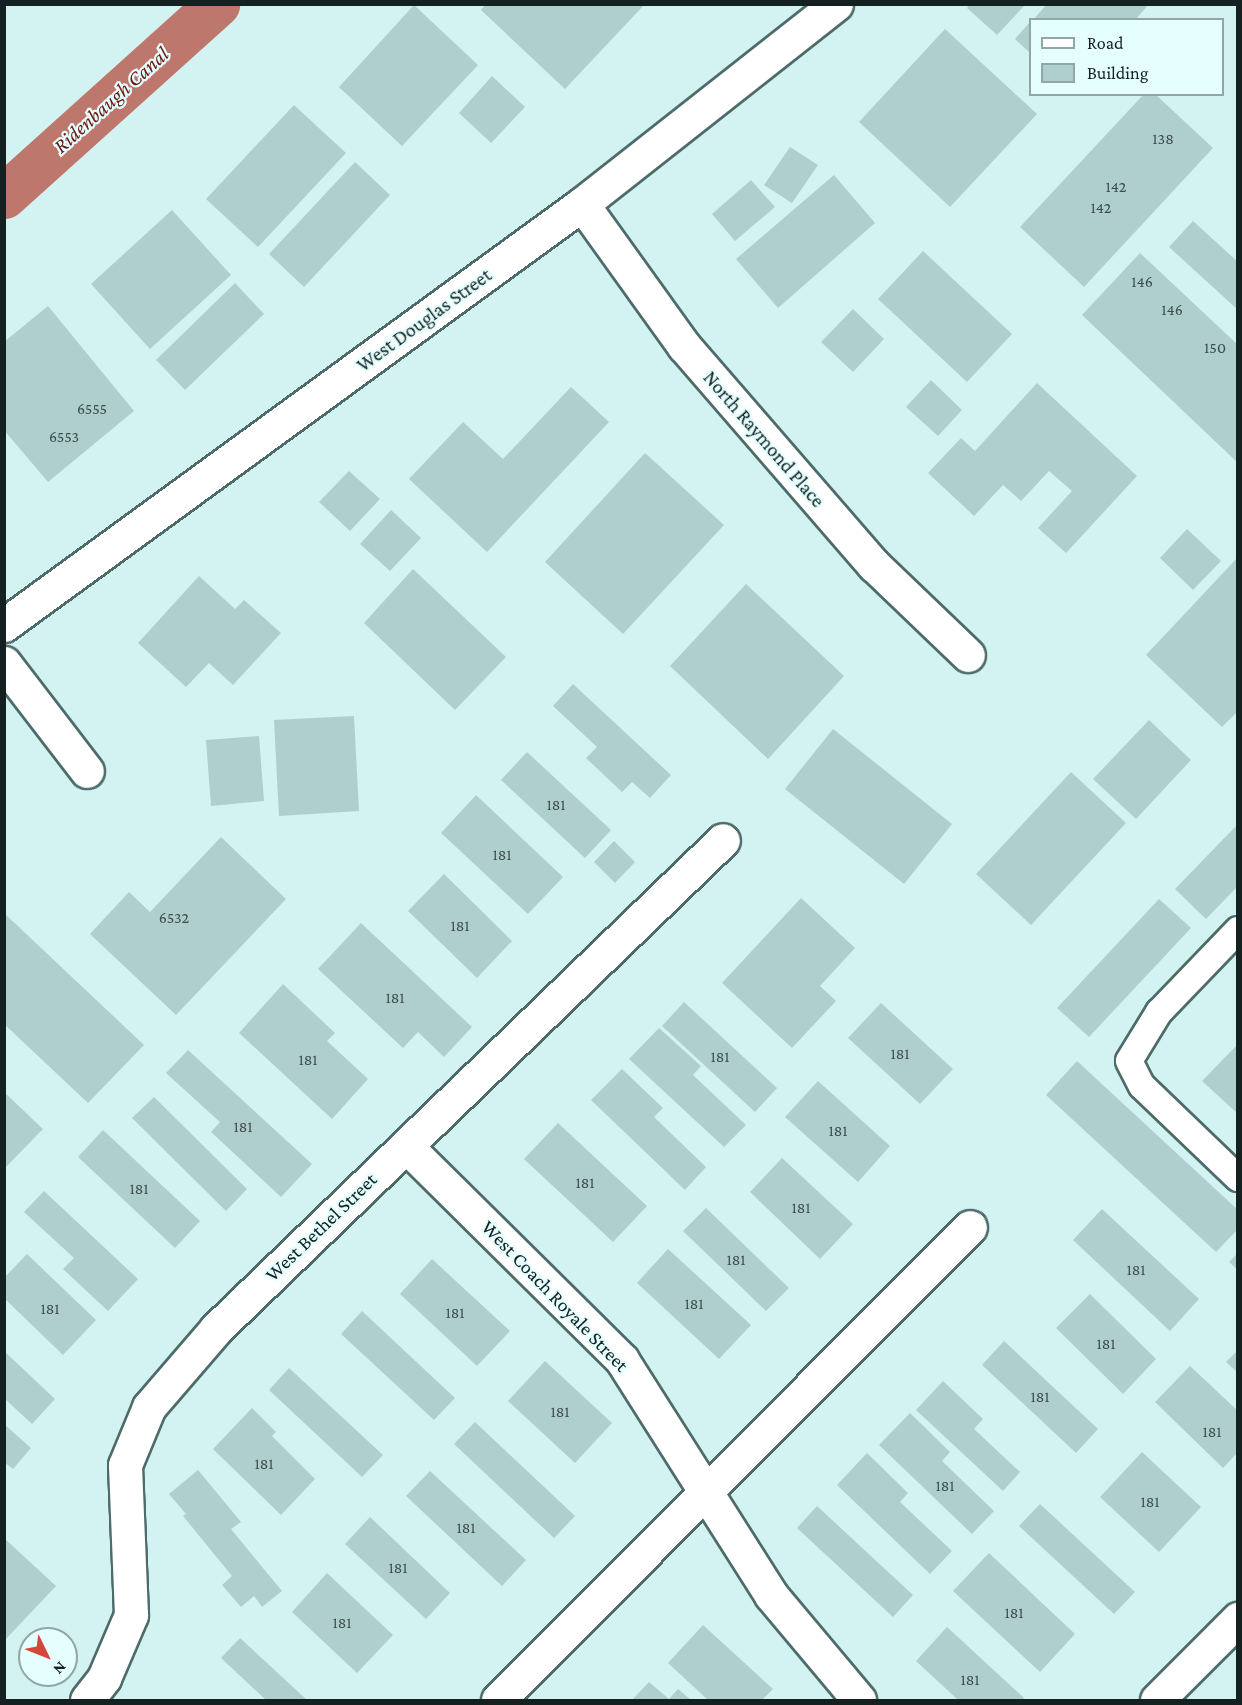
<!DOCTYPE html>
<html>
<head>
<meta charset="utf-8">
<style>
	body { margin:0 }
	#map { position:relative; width:1242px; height:1705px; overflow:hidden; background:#d2f3f2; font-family:"Crimson Pro",serif }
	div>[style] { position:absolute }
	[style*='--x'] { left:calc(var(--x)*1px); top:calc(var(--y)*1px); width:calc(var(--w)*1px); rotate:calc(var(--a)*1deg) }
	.canal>* { height:45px; margin:-22.5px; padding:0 22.5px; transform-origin:22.5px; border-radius:22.5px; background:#bd776d }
	.building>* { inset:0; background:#afcfce }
	.roads { filter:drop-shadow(2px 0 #4e6b6a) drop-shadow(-2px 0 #4e6b6a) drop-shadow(0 2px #4e6b6a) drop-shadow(0 -2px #4e6b6a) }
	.service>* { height:26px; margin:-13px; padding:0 13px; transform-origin:13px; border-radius:13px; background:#fff }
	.minor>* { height:33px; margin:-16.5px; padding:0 16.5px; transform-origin:16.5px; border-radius:16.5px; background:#fff }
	span { translate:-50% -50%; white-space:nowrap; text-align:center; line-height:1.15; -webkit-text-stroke:4.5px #e4fffe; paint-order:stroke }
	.number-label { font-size:16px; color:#3c4c4c }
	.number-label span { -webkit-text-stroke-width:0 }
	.street-label { font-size:20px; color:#152121 }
	.water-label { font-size:21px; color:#6c1710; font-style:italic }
	.frame { position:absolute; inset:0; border:6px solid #152121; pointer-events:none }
	.legend { position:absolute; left:1029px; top:18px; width:195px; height:78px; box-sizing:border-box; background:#e4fffe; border:2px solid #91a6a6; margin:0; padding:8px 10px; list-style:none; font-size:18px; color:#152121 }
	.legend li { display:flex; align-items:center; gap:12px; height:30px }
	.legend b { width:30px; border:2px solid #91a6a6 }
	.north { position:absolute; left:18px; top:1627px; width:60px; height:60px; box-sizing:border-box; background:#e4fffe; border:2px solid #91a6a6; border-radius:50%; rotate:133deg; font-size:16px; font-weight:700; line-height:24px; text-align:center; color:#152121 }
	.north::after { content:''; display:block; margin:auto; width:21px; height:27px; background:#d54739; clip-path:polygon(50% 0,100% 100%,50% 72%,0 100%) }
</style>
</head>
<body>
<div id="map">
	<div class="canal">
		<div style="--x:4;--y:196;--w:287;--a:-42"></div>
	</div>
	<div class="building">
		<div style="clip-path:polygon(486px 4px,645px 4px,565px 89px,481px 10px)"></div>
		<div style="clip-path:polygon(970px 4px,1022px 4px,1024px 6px,997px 35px,967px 8px)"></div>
		<div style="clip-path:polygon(1047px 4px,1149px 4px,1135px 20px,1033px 20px)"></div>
		<div style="clip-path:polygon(414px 5px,478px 65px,402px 146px,339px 87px)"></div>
		<div style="clip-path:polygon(1030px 22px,1030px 53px,1015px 39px)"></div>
		<div style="clip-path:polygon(945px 29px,1037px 114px,950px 207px,859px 122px)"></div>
		<div style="clip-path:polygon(492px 76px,525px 107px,491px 143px,459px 113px)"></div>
		<div style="clip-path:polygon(1144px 94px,1155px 94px,1213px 148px,1084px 287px,1020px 227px)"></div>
		<div style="clip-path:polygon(294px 105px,346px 153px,258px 247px,206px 199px)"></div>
		<div style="clip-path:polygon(790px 147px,818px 165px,792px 203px,764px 185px)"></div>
		<div style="clip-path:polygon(355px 162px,390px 195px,304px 287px,269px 254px)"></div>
		<div style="clip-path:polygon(834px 175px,875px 223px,778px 308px,736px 259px)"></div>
		<div style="clip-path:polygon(751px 180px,775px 207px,735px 241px,712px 214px)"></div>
		<div style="clip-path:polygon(172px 210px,231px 275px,150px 349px,91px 284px)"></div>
		<div style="clip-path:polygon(1193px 221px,1238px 262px,1238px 310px,1169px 247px)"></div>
		<div style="clip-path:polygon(923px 251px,1012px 334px,967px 382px,878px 299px)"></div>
		<div style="clip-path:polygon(1140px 253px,1238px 345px,1238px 463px,1082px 315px)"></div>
		<div style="clip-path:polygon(235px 283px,264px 314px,185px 390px,156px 360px)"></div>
		<div style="clip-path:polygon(48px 306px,134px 411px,48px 482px,4px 430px,4px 342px)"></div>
		<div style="clip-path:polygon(853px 309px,884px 339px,853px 372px,821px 342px)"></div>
		<div style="clip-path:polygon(931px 380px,962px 410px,938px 436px,906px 407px)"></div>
		<div style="clip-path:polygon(1037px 383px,1137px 476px,1066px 553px,1038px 528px,1072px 491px,1049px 471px,1021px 501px,1003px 485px,974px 516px,928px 473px,961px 438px,975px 451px)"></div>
		<div style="clip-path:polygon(571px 387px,609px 422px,487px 552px,409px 479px,463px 422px,503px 459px)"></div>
		<div style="clip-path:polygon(645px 453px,724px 525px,623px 634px,545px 562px)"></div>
		<div style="clip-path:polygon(349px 471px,380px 499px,350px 531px,319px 502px)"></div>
		<div style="clip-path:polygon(391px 510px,421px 538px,390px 571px,360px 544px)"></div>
		<div style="clip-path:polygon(1187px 529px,1221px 561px,1193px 590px,1160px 558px)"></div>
		<div style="clip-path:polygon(1238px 557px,1238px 711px,1222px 727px,1146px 655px)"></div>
		<div style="clip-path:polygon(413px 569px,506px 657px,455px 710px,364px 623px)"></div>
		<div style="clip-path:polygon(199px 576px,235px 609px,244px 600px,281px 633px,233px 685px,209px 663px,186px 687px,138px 643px)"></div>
		<div style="clip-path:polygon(746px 584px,844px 676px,768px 759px,670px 666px)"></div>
		<div style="clip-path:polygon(573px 684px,671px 775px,650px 798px,632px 782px,622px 792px,586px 758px,597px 747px,553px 706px)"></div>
		<div style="clip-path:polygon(354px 716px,359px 811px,279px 816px,274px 720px)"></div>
		<div style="clip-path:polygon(1149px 720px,1191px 760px,1136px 819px,1093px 779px)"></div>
		<div style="clip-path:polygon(833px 729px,952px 824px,904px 884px,785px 789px)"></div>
		<div style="clip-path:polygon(259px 736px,264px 801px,211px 806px,206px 740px)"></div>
		<div style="clip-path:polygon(527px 752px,611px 830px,585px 858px,501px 780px)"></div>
		<div style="clip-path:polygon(1071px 772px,1126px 823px,1031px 925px,976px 874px)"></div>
		<div style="clip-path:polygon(476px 795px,563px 877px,528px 914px,441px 833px)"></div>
		<div style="clip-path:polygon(1238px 824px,1238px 886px,1206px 919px,1175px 889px)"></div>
		<div style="clip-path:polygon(221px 837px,286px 899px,176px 1015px,90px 934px,129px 892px,150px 912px)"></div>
		<div style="clip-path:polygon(614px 841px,635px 862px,615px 883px,594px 862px)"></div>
		<div style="clip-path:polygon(444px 874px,512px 941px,477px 978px,408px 911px)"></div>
		<div style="clip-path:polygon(801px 898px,855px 948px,820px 986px,836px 1001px,792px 1048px,722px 983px)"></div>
		<div style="clip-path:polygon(1159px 899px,1191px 928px,1089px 1037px,1057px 1008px)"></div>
		<div style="clip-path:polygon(4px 913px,144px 1045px,88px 1103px,4px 1024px)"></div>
		<div style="clip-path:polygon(361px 923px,472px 1027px,444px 1057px,418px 1032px,403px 1048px,318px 969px)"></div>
		<div style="clip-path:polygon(283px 984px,335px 1033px,327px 1041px,368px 1079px,332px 1119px,239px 1033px)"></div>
		<div style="clip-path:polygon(684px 1002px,777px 1088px,755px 1112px,662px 1026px)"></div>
		<div style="clip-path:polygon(881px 1003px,953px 1069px,920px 1104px,848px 1038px)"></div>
		<div style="clip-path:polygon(659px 1028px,701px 1066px,693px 1075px,746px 1125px,724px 1147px,629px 1059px)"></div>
		<div style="clip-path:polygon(1238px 1044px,1238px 1114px,1202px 1081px)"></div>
		<div style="clip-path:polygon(188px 1050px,312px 1164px,281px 1197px,211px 1132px,220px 1122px,166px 1073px)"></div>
		<div style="clip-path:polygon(1077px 1061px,1238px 1210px,1238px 1229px,1216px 1252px,1046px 1095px)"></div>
		<div style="clip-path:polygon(622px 1069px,663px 1108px,654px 1117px,706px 1167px,685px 1190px,591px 1100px)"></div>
		<div style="clip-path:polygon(818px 1081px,890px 1146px,858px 1182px,785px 1117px)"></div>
		<div style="clip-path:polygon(4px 1092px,43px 1129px,4px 1169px)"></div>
		<div style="clip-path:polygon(154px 1097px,247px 1189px,226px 1211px,132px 1118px)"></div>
		<div style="clip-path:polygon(558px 1123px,647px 1206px,613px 1242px,524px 1159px)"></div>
		<div style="clip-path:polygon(103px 1130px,200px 1221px,175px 1248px,78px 1157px)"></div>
		<div style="clip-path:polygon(782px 1158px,853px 1224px,820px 1259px,750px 1192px)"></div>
		<div style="clip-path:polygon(44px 1191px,138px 1279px,108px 1311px,63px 1269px,74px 1258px,24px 1212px)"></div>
		<div style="clip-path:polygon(706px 1208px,789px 1288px,766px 1311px,683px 1231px)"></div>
		<div style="clip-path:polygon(1102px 1209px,1199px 1299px,1170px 1331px,1073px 1240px)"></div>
		<div style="clip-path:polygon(668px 1249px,751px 1325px,719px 1359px,637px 1283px)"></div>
		<div style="clip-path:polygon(1238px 1253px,1238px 1270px,1229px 1262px)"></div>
		<div style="clip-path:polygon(27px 1254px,96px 1320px,63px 1355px,5px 1299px,5px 1277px)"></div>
		<div style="clip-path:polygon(432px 1259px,510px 1331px,477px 1366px,400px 1294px)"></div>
		<div style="clip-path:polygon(1090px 1294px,1156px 1359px,1123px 1394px,1056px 1328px)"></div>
		<div style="clip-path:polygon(362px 1311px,455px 1398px,434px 1420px,341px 1334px)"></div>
		<div style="clip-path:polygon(1004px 1341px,1098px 1429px,1076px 1453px,982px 1365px)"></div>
		<div style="clip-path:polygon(1238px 1350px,1238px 1373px,1226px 1362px)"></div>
		<div style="clip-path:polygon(4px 1351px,55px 1399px,32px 1424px,4px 1398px)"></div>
		<div style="clip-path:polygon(545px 1361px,612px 1423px,575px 1463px,508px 1401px)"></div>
		<div style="clip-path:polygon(1190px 1366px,1238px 1411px,1238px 1452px,1223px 1468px,1155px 1402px)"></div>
		<div style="clip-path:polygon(289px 1368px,383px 1455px,362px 1477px,269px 1390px)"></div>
		<div style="clip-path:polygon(943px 1381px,983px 1419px,974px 1429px,1020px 1472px,1003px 1491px,916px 1410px)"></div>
		<div style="clip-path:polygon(252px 1408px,276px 1432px,272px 1436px,315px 1479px,281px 1515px,213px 1449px)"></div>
		<div style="clip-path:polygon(910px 1413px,950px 1452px,942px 1461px,994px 1511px,972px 1534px,879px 1445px)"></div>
		<div style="clip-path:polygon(475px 1422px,575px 1516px,554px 1538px,454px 1444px)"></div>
		<div style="clip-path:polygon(4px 1424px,31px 1448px,13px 1469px,4px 1462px)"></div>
		<div style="clip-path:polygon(1142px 1452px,1201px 1507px,1159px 1552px,1100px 1497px)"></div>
		<div style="clip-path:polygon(867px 1453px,908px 1493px,900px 1502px,952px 1551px,930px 1574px,837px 1485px)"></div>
		<div style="clip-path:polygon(198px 1470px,241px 1522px,231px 1529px,282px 1591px,262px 1607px,254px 1596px,241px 1607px,222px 1585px,232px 1576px,183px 1516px,186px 1514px,169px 1494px)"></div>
		<div style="clip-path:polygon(430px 1471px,526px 1560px,502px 1586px,406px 1496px)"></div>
		<div style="clip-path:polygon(1040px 1504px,1135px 1592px,1114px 1614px,1019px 1526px)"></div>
		<div style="clip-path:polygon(817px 1506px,913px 1595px,893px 1617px,797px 1528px)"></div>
		<div style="clip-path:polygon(370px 1517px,450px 1593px,426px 1619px,345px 1544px)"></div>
		<div style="clip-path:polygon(4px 1538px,56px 1586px,4px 1641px)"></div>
		<div style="clip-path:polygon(989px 1553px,1075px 1634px,1040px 1672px,953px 1591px)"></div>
		<div style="clip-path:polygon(327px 1573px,393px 1635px,357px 1673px,292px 1612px)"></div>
		<div style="clip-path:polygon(703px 1625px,773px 1689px,762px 1700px,708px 1700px,668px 1663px)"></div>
		<div style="clip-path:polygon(947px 1627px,1024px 1698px,1022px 1700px,958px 1700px,916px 1661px)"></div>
		<div style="clip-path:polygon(240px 1638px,307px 1700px,266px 1700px,221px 1658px)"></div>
		<div style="clip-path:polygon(649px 1682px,669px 1699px,678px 1689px,691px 1700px,632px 1700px)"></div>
	</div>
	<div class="roads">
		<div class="service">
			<div style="--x:1238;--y:930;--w:114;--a:133.9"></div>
			<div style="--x:1159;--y:1012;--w:57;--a:121.5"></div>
			<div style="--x:1129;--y:1061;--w:28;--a:63"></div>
			<div style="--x:1142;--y:1086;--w:133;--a:43.8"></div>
		</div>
		<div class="minor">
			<div style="--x:582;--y:204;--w:175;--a:54.3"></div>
			<div style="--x:684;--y:346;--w:290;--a:49.1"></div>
			<div style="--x:874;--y:565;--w:130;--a:43.8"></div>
			<div style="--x:4;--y:625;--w:715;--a:-36.07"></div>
			<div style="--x:582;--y:204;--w:323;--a:-38.2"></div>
			<div style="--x:4;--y:663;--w:136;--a:52.5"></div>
			<div style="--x:406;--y:1146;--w:304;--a:44.7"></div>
			<div style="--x:622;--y:1360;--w:278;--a:57.6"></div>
			<div style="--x:771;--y:1595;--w:137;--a:50"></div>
			<div style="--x:87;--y:1700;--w:28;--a:-52"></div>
			<div style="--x:104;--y:1678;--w:69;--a:-66.8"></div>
			<div style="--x:131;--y:1615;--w:150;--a:-92.3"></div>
			<div style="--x:125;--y:1465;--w:63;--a:-67.5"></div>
			<div style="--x:149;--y:1407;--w:103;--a:-49.3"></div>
			<div style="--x:216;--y:1329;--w:704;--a:-43.96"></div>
			<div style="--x:498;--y:1700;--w:668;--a:-45.06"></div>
			<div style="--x:1157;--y:1700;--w:115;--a:-45"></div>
		</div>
	</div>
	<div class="number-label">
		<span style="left:1163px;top:139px">138</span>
		<span style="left:1116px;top:187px">142</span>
		<span style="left:1101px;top:208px">142</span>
		<span style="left:1142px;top:282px">146</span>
		<span style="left:1172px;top:310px">146</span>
		<span style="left:1215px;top:348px">150</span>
		<span style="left:92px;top:409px">6555</span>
		<span style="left:64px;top:437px">6553</span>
		<span style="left:556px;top:805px">181</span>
		<span style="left:502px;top:855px">181</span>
		<span style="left:174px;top:918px">6532</span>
		<span style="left:460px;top:926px">181</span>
		<span style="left:395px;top:998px">181</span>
		<span style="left:900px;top:1054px">181</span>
		<span style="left:720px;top:1057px">181</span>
		<span style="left:308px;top:1060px">181</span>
		<span style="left:243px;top:1127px">181</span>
		<span style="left:838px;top:1131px">181</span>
		<span style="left:585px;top:1183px">181</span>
		<span style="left:139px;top:1189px">181</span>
		<span style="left:801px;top:1208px">181</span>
		<span style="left:736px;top:1260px">181</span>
		<span style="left:1136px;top:1270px">181</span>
		<span style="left:694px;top:1304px">181</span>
		<span style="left:50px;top:1309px">181</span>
		<span style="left:455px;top:1313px">181</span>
		<span style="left:1106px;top:1344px">181</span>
		<span style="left:1040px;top:1397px">181</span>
		<span style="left:560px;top:1412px">181</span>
		<span style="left:1212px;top:1432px">181</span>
		<span style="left:264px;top:1464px">181</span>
		<span style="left:945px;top:1486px">181</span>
		<span style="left:1150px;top:1502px">181</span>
		<span style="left:466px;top:1528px">181</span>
		<span style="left:398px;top:1568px">181</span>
		<span style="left:1014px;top:1613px">181</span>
		<span style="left:342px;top:1623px">181</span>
		<span style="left:970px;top:1680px">181</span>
	</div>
	<div class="street-label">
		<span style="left:424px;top:320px;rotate:-36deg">West Douglas Street</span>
		<span style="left:764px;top:439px;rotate:49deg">North Raymond Place</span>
		<span style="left:321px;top:1227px;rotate:-44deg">West Bethel Street</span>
		<span style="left:555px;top:1296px;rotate:46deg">West Coach Royale Street</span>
	</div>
	<div class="water-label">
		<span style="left:111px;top:100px;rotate:-42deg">Ridenbaugh Canal</span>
	</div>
	<div class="frame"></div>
	<ul class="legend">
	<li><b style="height:8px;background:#fff"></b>Road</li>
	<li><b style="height:16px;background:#afcfce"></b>Building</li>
	</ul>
	<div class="north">N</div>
</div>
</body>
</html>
